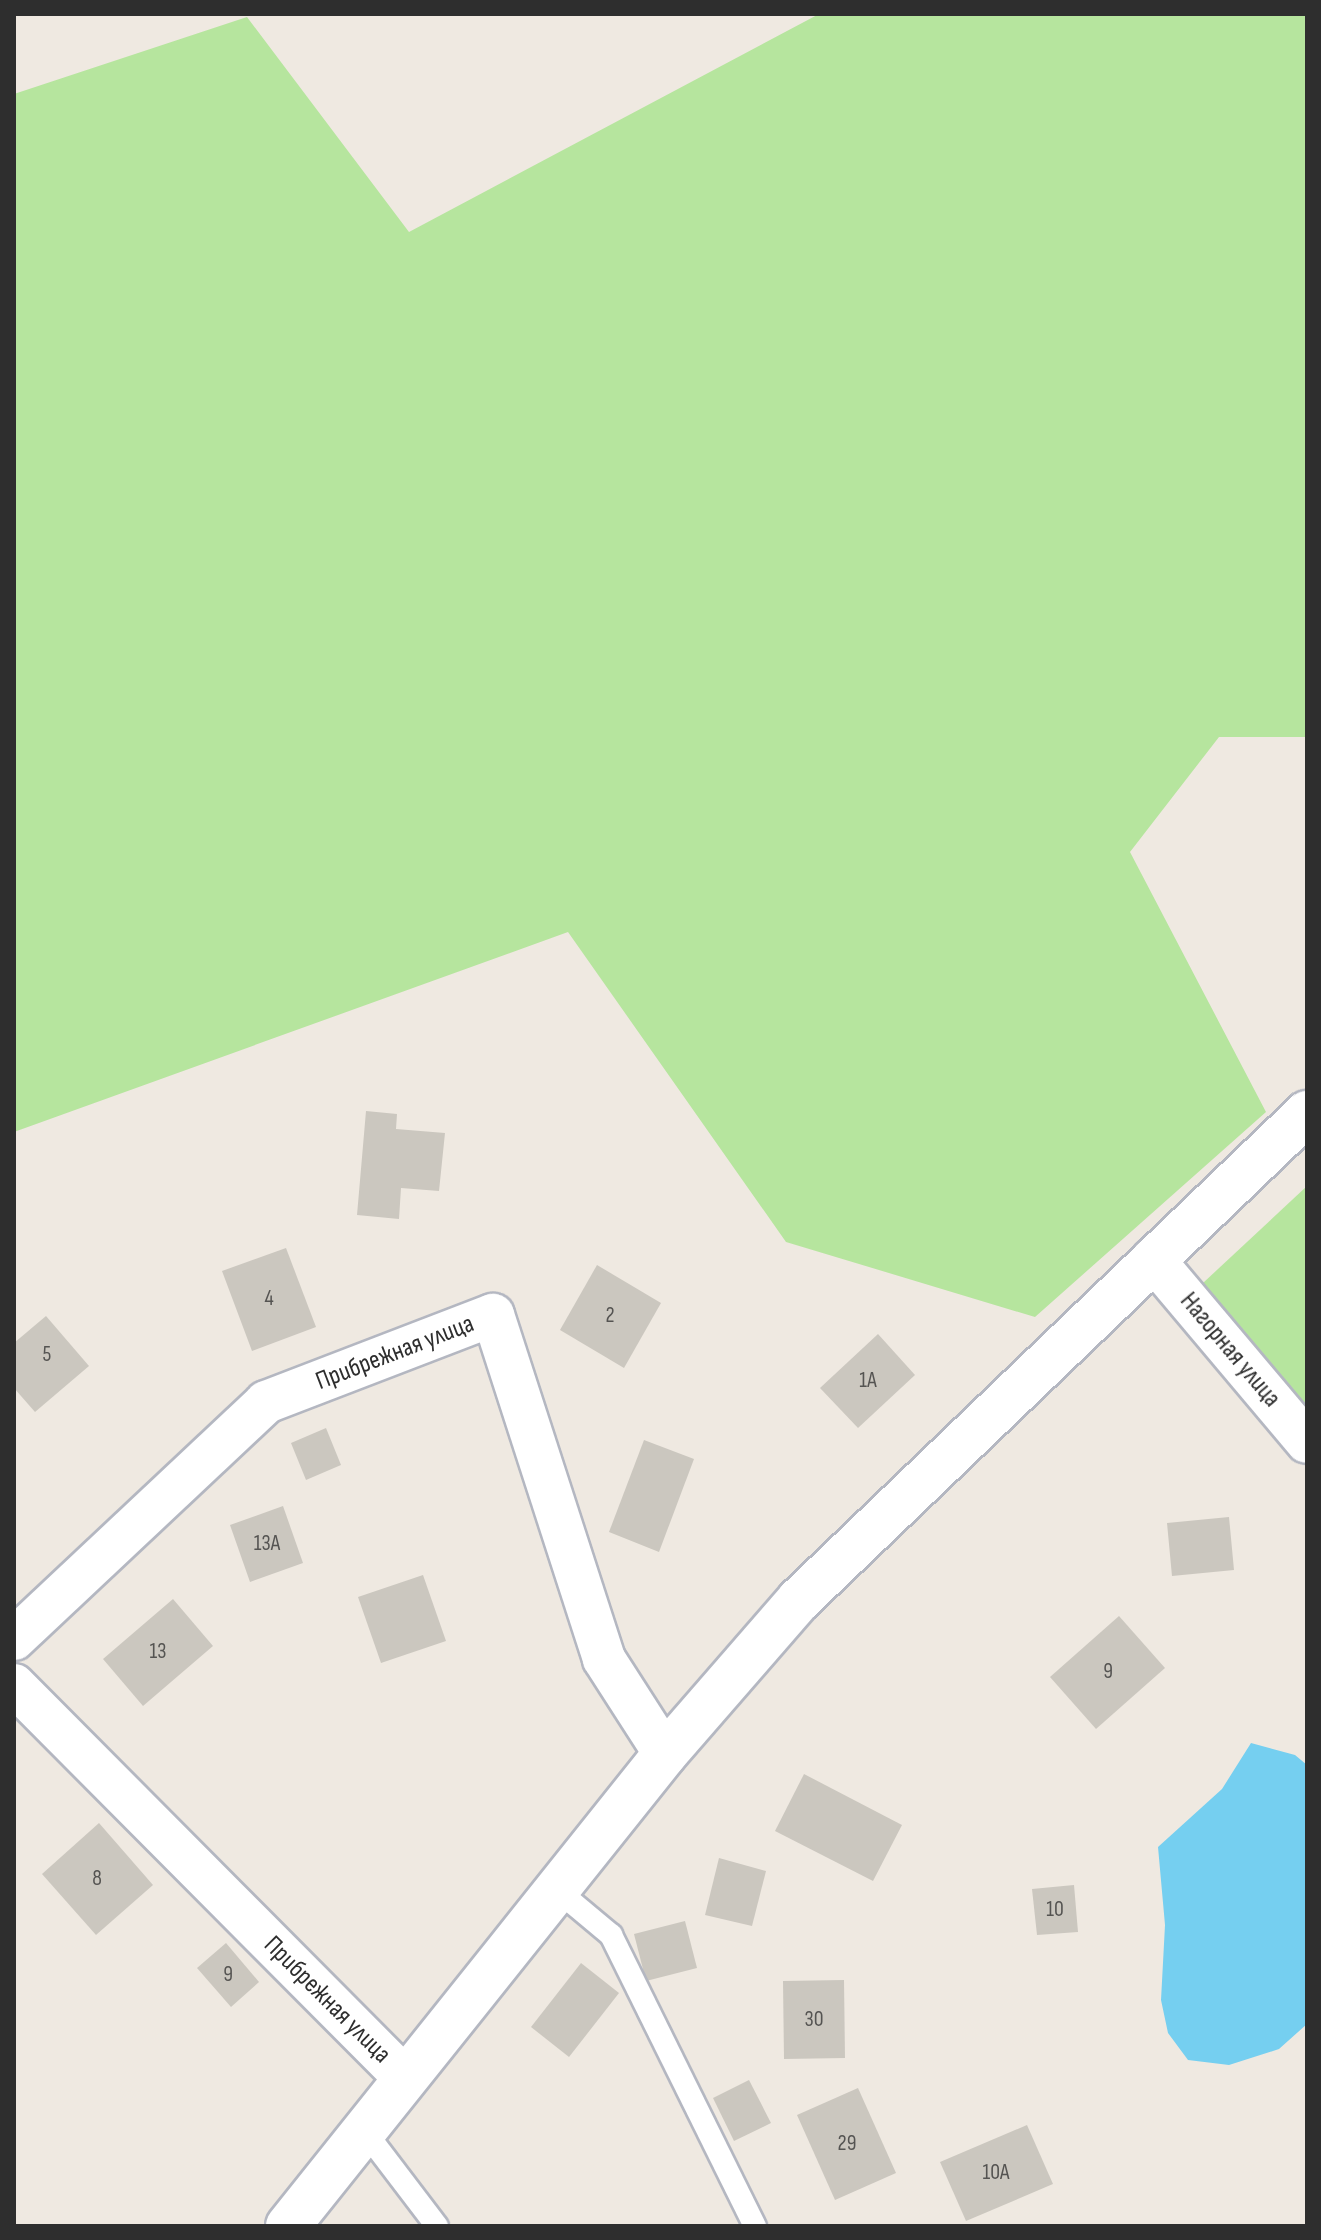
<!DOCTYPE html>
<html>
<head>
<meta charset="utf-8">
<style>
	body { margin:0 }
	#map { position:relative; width:1321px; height:2240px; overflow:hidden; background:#efe9e1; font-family:"Sofia Sans Condensed",sans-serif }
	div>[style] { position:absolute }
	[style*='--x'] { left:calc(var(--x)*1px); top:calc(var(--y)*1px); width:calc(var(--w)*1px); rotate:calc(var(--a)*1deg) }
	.green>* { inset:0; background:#b6e59e }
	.water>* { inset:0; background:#75cff0 }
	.building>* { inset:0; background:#cbc7bf }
	.roads { filter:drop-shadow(2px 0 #b4b7c1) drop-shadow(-2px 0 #b4b7c1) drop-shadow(0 2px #b4b7c1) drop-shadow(0 -2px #b4b7c1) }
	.service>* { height:22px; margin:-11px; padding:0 11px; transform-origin:11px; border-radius:11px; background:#fff }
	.minor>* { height:42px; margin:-21px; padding:0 21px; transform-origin:21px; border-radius:21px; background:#fff }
	.secondary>* { height:44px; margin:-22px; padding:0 22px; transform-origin:22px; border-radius:22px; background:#fff }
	span { translate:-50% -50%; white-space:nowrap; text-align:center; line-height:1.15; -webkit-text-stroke:6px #fff; paint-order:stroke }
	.number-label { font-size:22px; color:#555452 }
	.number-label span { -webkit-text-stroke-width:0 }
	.street-label { font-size:26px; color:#2e2e2e }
	.frame { position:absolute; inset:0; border:16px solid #2e2e2e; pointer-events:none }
</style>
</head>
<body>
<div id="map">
	<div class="green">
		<div style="clip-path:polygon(819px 14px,1307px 14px,1307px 737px,1219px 737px,1130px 852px,1266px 1112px,1035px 1317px,786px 1242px,568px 932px,14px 1132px,14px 94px,247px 17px,409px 232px)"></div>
		<div style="clip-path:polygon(1307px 1186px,1307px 1409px,1203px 1283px)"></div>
	</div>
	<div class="water">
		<div style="clip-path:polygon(1251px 1743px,1295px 1755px,1307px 1765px,1307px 2024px,1279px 2049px,1229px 2065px,1188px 2060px,1168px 2033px,1161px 2000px,1165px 1925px,1158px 1847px,1222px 1789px)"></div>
	</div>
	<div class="building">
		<div style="clip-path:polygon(366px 1111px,397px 1114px,396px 1129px,445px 1133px,439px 1191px,401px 1188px,399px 1219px,357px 1215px)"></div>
		<div style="clip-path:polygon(286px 1248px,316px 1327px,252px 1351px,222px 1271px)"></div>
		<div style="clip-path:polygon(597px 1265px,661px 1303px,624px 1368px,560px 1330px)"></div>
		<div style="clip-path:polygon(46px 1316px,89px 1366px,35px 1412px,14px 1388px,14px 1343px)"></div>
		<div style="clip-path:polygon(878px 1334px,915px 1375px,858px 1428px,820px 1388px)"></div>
		<div style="clip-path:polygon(326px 1428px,341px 1465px,306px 1480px,291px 1443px)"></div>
		<div style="clip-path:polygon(644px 1440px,694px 1459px,659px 1552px,609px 1532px)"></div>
		<div style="clip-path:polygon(283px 1506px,303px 1563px,250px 1582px,230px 1525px)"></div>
		<div style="clip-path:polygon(1229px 1517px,1234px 1570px,1172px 1576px,1167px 1523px)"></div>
		<div style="clip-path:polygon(423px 1575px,446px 1641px,381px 1663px,358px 1597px)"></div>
		<div style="clip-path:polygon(173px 1599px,213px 1646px,143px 1706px,103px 1659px)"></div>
		<div style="clip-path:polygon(1119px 1616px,1165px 1668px,1096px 1729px,1050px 1677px)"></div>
		<div style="clip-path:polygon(804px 1774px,902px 1825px,873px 1881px,775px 1831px)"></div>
		<div style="clip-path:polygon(99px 1823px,153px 1885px,96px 1935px,42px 1874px)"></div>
		<div style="clip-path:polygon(719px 1858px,766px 1871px,752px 1926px,705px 1915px)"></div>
		<div style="clip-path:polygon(1074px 1885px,1078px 1932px,1037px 1935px,1032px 1889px)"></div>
		<div style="clip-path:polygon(685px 1921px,697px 1968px,646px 1981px,634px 1934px)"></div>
		<div style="clip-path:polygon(226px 1943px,259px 1982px,231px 2007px,197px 1968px)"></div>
		<div style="clip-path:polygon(581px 1963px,619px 1993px,569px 2057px,531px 2027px)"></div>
		<div style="clip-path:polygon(844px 1980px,845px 2058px,784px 2059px,783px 1981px)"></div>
		<div style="clip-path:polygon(749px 2080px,771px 2123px,734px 2141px,713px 2098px)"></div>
		<div style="clip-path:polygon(858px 2088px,896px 2173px,835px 2200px,797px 2115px)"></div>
		<div style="clip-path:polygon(1027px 2125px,1053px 2184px,966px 2221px,940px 2162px)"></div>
	</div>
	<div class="roads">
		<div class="service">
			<div style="--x:556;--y:1889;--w:72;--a:39.9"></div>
			<div style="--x:611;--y:1935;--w:325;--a:63.7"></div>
			<div style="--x:363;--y:2129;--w:122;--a:52.7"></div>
		</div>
		<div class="minor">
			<div style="--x:1153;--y:1259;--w:239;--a:49.9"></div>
			<div style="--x:14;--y:1639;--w:346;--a:-43.2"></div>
			<div style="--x:266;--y:1402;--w:243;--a:-21"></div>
			<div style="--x:493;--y:1315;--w:361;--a:72.1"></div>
			<div style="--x:604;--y:1659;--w:113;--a:57.3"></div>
			<div style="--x:14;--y:1685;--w:553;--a:45.15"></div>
		</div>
		<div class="secondary">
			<div style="--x:288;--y:2226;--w:604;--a:-51.38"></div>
			<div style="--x:665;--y:1754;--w:204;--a:-49"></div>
			<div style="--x:799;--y:1600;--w:704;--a:-43.79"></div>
		</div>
	</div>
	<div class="number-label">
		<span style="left:269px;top:1299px">4</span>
		<span style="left:610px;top:1316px">2</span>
		<span style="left:47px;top:1355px">5</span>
		<span style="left:868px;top:1381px">1А</span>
		<span style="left:267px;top:1544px">13А</span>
		<span style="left:158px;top:1652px">13</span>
		<span style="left:1108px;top:1672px">9</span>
		<span style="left:97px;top:1879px">8</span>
		<span style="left:1055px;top:1910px">10</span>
		<span style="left:228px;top:1975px">9</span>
		<span style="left:814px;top:2020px">30</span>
		<span style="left:847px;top:2144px">29</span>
		<span style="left:996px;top:2173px">10А</span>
	</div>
	<div class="street-label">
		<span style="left:1230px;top:1350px;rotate:50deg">Нагорная улица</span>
		<span style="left:395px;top:1353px;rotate:-21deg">Прибрежная улица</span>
		<span style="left:327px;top:2000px;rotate:45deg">Прибрежная улица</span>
	</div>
	<div class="frame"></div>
</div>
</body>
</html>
